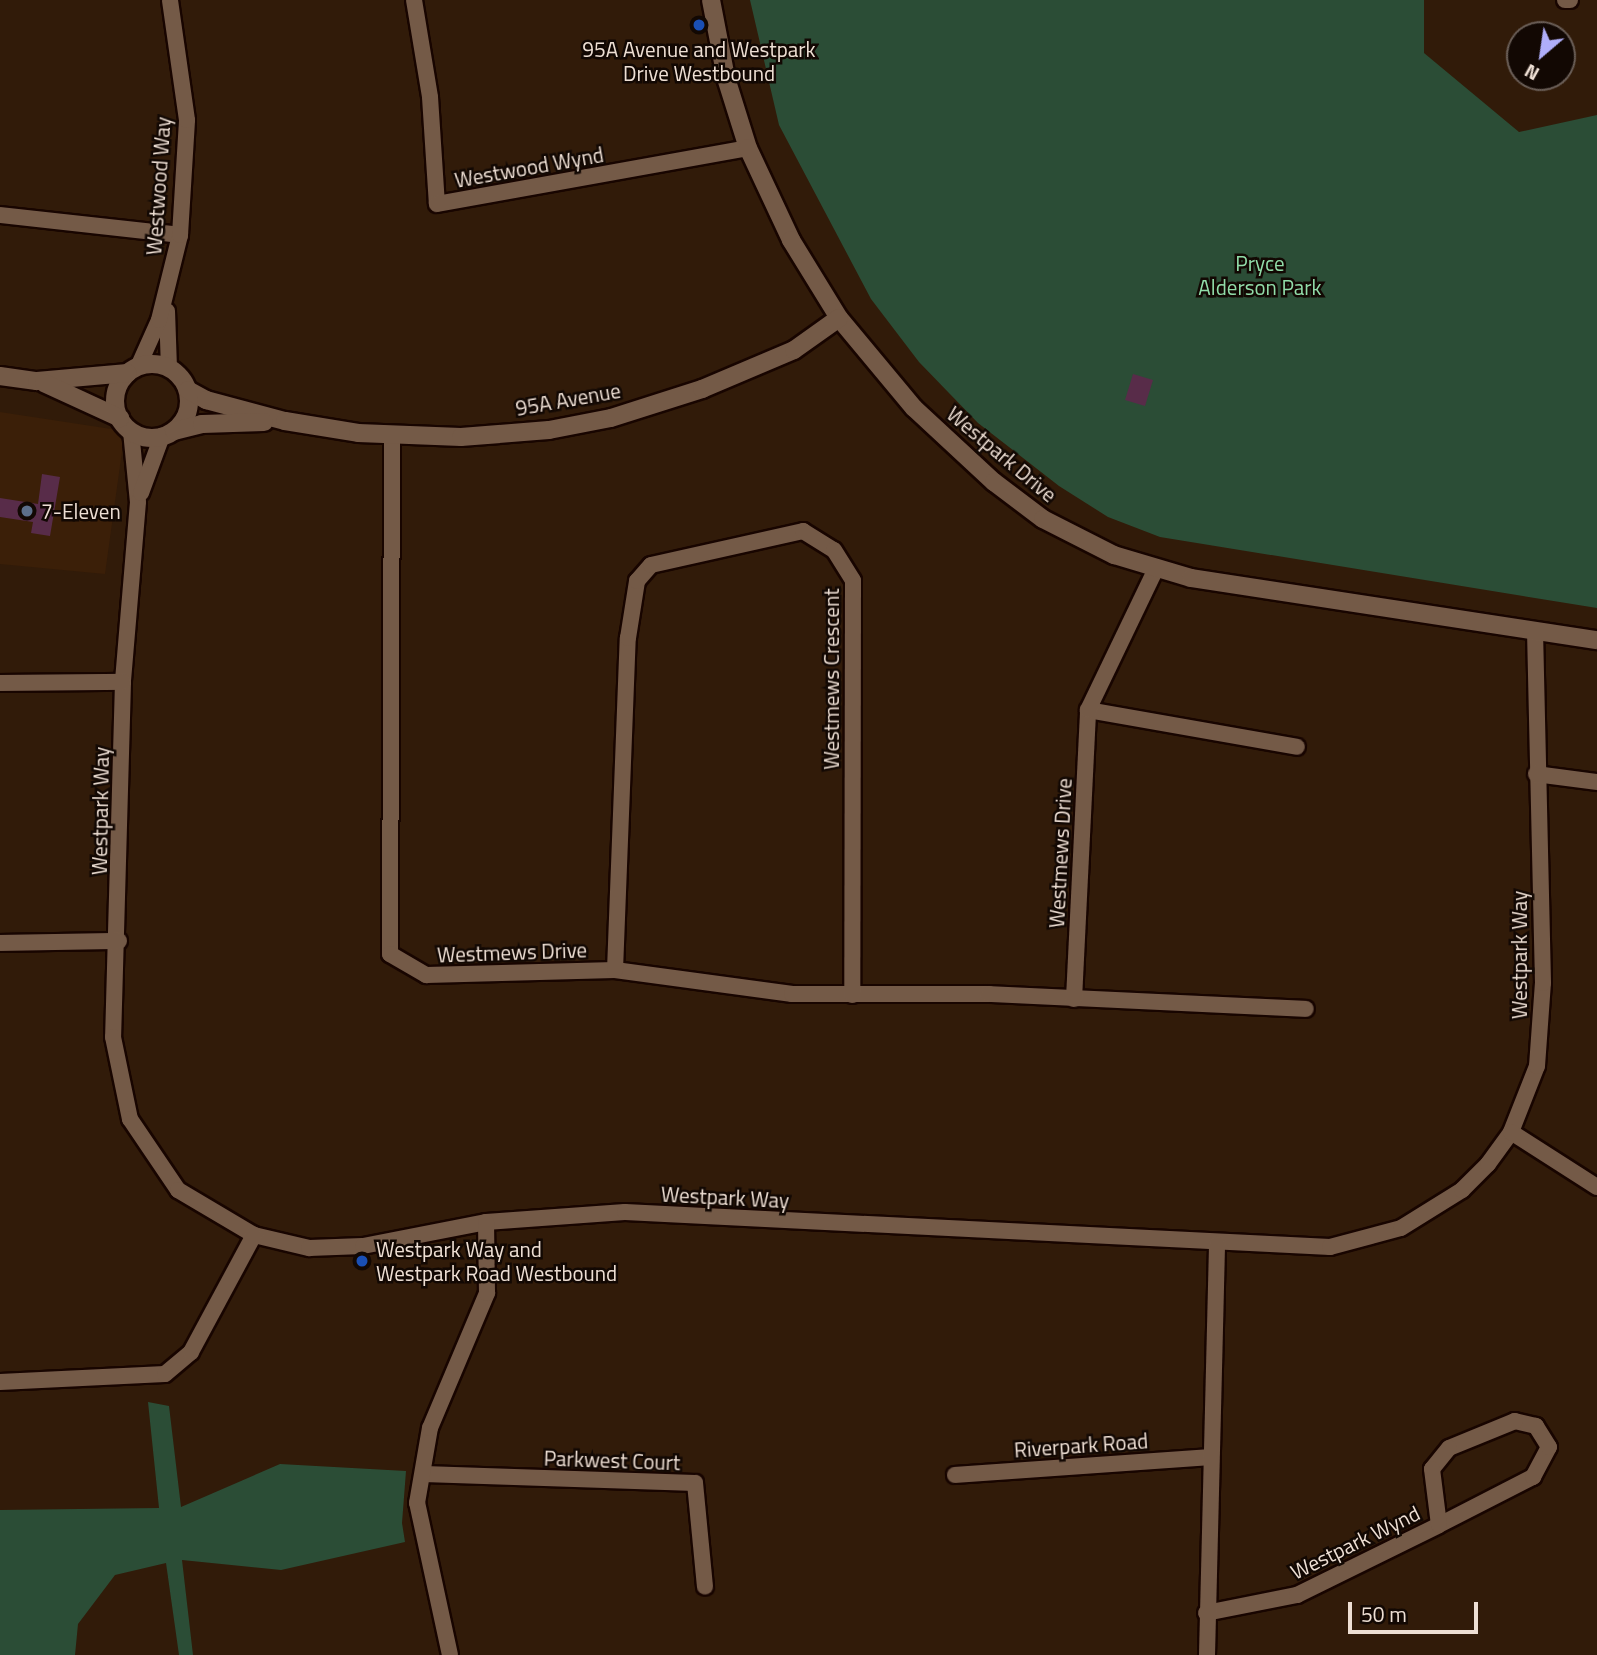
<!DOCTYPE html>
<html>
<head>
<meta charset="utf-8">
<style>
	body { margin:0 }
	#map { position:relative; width:1597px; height:1655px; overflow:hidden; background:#311b09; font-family:"Titillium Web",sans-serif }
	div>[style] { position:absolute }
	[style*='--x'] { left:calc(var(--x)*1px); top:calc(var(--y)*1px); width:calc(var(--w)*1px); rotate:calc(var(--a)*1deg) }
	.built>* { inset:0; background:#3b1f08 }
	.green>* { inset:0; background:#2b4d36 }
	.building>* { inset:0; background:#582c49 }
	.roads { filter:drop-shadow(2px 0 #180500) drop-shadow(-2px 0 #180500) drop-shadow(0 2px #180500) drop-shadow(0 -2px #180500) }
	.minor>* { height:16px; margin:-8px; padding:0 8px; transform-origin:8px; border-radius:8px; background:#745a47 }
	.tertiary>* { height:18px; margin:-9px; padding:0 9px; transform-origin:9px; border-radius:9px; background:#745a47 }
	.tertiary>.ring { margin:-9px; padding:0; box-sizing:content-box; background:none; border:18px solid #745a47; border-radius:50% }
	.dots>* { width:19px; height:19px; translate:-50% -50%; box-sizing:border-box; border:4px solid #120803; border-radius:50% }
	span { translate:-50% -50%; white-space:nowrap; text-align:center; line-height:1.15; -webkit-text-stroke:5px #120803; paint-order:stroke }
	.poi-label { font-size:21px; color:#eedfd4 }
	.left { translate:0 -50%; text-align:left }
	.street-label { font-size:21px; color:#eedfd4 }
	.park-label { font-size:21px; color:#91dda9 }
	.north { position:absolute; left:1506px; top:21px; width:70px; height:70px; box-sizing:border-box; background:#120803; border:2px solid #6a5e57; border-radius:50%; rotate:209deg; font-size:19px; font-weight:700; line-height:28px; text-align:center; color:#eedfd4 }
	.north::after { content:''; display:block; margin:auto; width:24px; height:32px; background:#afaefa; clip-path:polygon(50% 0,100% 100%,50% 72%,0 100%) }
	.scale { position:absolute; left:1348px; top:1602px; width:130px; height:32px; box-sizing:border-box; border:4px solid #eedfd4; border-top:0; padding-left:9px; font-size:21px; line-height:24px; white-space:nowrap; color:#eedfd4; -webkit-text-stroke:5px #120803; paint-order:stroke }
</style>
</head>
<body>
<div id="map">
	<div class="built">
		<div style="clip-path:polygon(0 412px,118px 430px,123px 444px,105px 574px,0 564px)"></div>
	</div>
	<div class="green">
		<div style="clip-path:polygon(750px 0,1424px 0,1424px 53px,1519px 132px,1597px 115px,1597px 608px,1160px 537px,1108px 517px,1059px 486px,978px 423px,919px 362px,871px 299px,779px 125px)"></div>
		<div style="clip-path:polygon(148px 1402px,169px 1406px,181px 1507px,280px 1464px,406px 1471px,402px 1523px,405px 1542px,281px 1570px,182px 1560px,193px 1655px,179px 1655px,166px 1563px,115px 1575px,78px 1624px,75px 1655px,0 1655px,0 1510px,159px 1508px)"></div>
	</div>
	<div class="building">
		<div style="clip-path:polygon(1133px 374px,1153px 380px,1145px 406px,1125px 400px)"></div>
		<div style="clip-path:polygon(42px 474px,60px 477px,50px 536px,31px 533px,33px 522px,0 517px,0 498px,38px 504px)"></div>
	</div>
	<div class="roads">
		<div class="minor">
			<div style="--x:414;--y:0;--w:98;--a:80.6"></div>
			<div style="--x:430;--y:97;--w:107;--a:86.3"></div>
			<div style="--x:437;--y:204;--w:316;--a:-10.2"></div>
			<div style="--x:1565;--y:0;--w:5;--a:0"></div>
			<div style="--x:0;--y:215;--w:181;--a:6.3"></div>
			<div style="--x:167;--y:311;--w:57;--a:88"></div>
			<div style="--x:138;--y:367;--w:51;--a:-65.9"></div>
			<div style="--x:159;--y:320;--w:88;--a:-76.1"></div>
			<div style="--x:180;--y:235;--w:115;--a:-86.5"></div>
			<div style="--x:187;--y:120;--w:121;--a:-98.1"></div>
			<div style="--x:131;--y:431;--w:71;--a:84.4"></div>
			<div style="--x:138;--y:502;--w:181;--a:94.8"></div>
			<div style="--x:123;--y:682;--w:355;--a:91.6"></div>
			<div style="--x:113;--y:1037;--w:84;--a:78.3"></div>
			<div style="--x:130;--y:1119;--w:86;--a:55.9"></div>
			<div style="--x:178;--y:1190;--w:88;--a:30.6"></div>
			<div style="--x:254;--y:1235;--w:57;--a:13.3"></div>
			<div style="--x:309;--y:1248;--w:54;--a:-2.1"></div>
			<div style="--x:363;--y:1246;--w:125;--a:-11"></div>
			<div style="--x:486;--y:1222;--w:139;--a:-4.1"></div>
			<div style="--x:625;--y:1212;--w:706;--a:2.84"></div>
			<div style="--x:1330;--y:1247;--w:73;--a:-15"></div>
			<div style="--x:1401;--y:1228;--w:72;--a:-31.9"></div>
			<div style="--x:1462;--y:1190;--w:37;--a:-45"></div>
			<div style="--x:1488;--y:1164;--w:39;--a:-54"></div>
			<div style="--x:1511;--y:1132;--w:71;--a:-68.5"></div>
			<div style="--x:1537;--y:1066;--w:83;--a:-85.9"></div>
			<div style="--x:1543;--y:983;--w:352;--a:-91.3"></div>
			<div style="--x:392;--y:434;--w:520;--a:90.22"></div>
			<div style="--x:390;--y:954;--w:42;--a:30.3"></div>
			<div style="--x:426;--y:975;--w:189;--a:-1.5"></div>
			<div style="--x:615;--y:970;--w:179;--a:7.7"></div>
			<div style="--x:792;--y:994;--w:197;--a:0"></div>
			<div style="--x:989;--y:994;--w:317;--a:2.7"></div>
			<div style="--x:141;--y:493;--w:61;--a:-69.8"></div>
			<div style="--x:0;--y:683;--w:123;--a:-0.5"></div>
			<div style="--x:1088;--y:710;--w:212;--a:10"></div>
			<div style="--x:1536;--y:774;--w:62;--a:7.5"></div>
			<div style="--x:0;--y:943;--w:119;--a:-1"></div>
			<div style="--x:615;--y:970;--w:332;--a:-87.8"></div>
			<div style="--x:628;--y:638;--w:58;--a:-81"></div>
			<div style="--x:637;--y:581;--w:21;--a:-49"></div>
			<div style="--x:651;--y:565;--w:156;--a:-12.6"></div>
			<div style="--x:803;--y:531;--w:36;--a:32"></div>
			<div style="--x:834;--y:550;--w:36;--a:58"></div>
			<div style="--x:853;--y:581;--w:414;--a:90.1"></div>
			<div style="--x:1074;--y:999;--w:289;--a:-87.2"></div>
			<div style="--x:1088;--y:710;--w:157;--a:-64.3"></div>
			<div style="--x:1511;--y:1132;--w:102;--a:32.6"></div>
			<div style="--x:0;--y:1382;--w:165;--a:-2.8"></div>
			<div style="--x:165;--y:1374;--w:34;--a:-40"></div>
			<div style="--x:191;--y:1352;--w:133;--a:-61.7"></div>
			<div style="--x:424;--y:1474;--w:271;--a:1.9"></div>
			<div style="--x:695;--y:1483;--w:104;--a:84.5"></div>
			<div style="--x:955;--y:1475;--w:256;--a:-4"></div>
			<div style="--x:1206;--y:1613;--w:93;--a:-11.2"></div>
			<div style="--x:1297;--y:1595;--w:158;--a:-26.2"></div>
			<div style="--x:1439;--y:1525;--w:106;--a:-27.1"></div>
			<div style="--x:1533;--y:1477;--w:34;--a:-62"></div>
			<div style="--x:1549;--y:1447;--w:25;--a:-122"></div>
			<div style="--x:1536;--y:1426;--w:22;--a:-167"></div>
			<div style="--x:1515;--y:1421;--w:71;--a:157.8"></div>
			<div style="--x:1449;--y:1448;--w:27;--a:129"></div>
			<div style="--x:1432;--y:1469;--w:56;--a:82.9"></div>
			<div style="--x:450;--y:1655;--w:156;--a:-102.2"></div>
			<div style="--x:417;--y:1503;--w:76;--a:-80.2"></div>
			<div style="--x:430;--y:1428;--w:147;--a:-67.1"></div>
			<div style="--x:487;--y:1293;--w:71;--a:-90.8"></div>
			<div style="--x:1207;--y:1655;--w:411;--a:-88.6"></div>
		</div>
		<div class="tertiary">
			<div style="--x:711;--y:0;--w:79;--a:79.1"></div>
			<div style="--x:726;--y:78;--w:73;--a:72.6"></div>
			<div style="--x:748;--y:148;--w:102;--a:64.9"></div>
			<div style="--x:791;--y:240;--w:92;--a:58.4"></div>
			<div style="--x:839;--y:318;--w:117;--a:50.2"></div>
			<div style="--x:914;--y:408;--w:109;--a:42.8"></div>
			<div style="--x:994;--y:482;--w:61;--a:37.1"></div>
			<div style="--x:1043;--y:519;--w:80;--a:26.9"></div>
			<div style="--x:1114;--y:555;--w:80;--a:16.6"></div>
			<div style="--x:1191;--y:578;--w:411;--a:8.7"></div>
			<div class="ring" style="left:115px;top:364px;width:56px;height:56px"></div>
			<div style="--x:0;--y:376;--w:37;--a:8"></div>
			<div style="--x:37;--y:381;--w:91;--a:-5"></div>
			<div style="--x:44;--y:383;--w:84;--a:24.7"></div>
			<div style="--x:188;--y:390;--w:21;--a:29"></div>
			<div style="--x:206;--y:400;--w:82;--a:14.9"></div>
			<div style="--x:285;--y:421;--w:74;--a:9.3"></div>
			<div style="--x:358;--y:433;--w:103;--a:2.2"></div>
			<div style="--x:461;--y:437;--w:88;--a:-4.5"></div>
			<div style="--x:549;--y:430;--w:63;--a:-11"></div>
			<div style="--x:611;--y:418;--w:96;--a:-17.7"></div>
			<div style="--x:702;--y:389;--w:100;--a:-23"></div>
			<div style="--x:794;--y:350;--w:55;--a:-35.4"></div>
			<div style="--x:174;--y:431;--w:29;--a:-14"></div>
			<div style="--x:202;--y:424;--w:62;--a:-1.8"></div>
		</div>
	</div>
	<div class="dots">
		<div style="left:699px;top:25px;background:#1a4fb4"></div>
		<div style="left:27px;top:511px;background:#5c6f8a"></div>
		<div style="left:362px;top:1261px;background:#1a4fb4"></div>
	</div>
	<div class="poi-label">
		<span style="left:699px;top:61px">95A Avenue and Westpark<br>Drive Westbound</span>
		<span class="left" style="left:41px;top:511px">7-Eleven</span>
		<span class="left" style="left:376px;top:1261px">Westpark Way and<br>Westpark Road Westbound</span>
	</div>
	<div class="street-label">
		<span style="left:529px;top:167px;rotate:-10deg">Westwood Wynd</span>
		<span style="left:158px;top:186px;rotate:-86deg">Westwood Way</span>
		<span style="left:568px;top:399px;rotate:-10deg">95A Avenue</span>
		<span style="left:1002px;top:454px;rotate:40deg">Westpark Drive</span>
		<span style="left:831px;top:679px;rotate:-90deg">Westmews Crescent</span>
		<span style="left:100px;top:811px;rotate:-89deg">Westpark Way</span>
		<span style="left:1060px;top:853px;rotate:-87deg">Westmews Drive</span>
		<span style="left:512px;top:952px;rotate:-2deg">Westmews Drive</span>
		<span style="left:1519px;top:955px;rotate:-90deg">Westpark Way</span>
		<span style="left:725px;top:1197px;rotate:3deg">Westpark Way</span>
		<span style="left:1081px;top:1445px;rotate:-4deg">Riverpark Road</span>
		<span style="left:612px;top:1460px;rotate:2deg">Parkwest Court</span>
		<span style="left:1355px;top:1542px;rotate:-26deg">Westpark Wynd</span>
	</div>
	<div class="park-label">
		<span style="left:1260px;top:275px">Pryce<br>Alderson Park</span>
	</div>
	<div class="north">N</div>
	<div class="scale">50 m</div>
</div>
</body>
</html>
